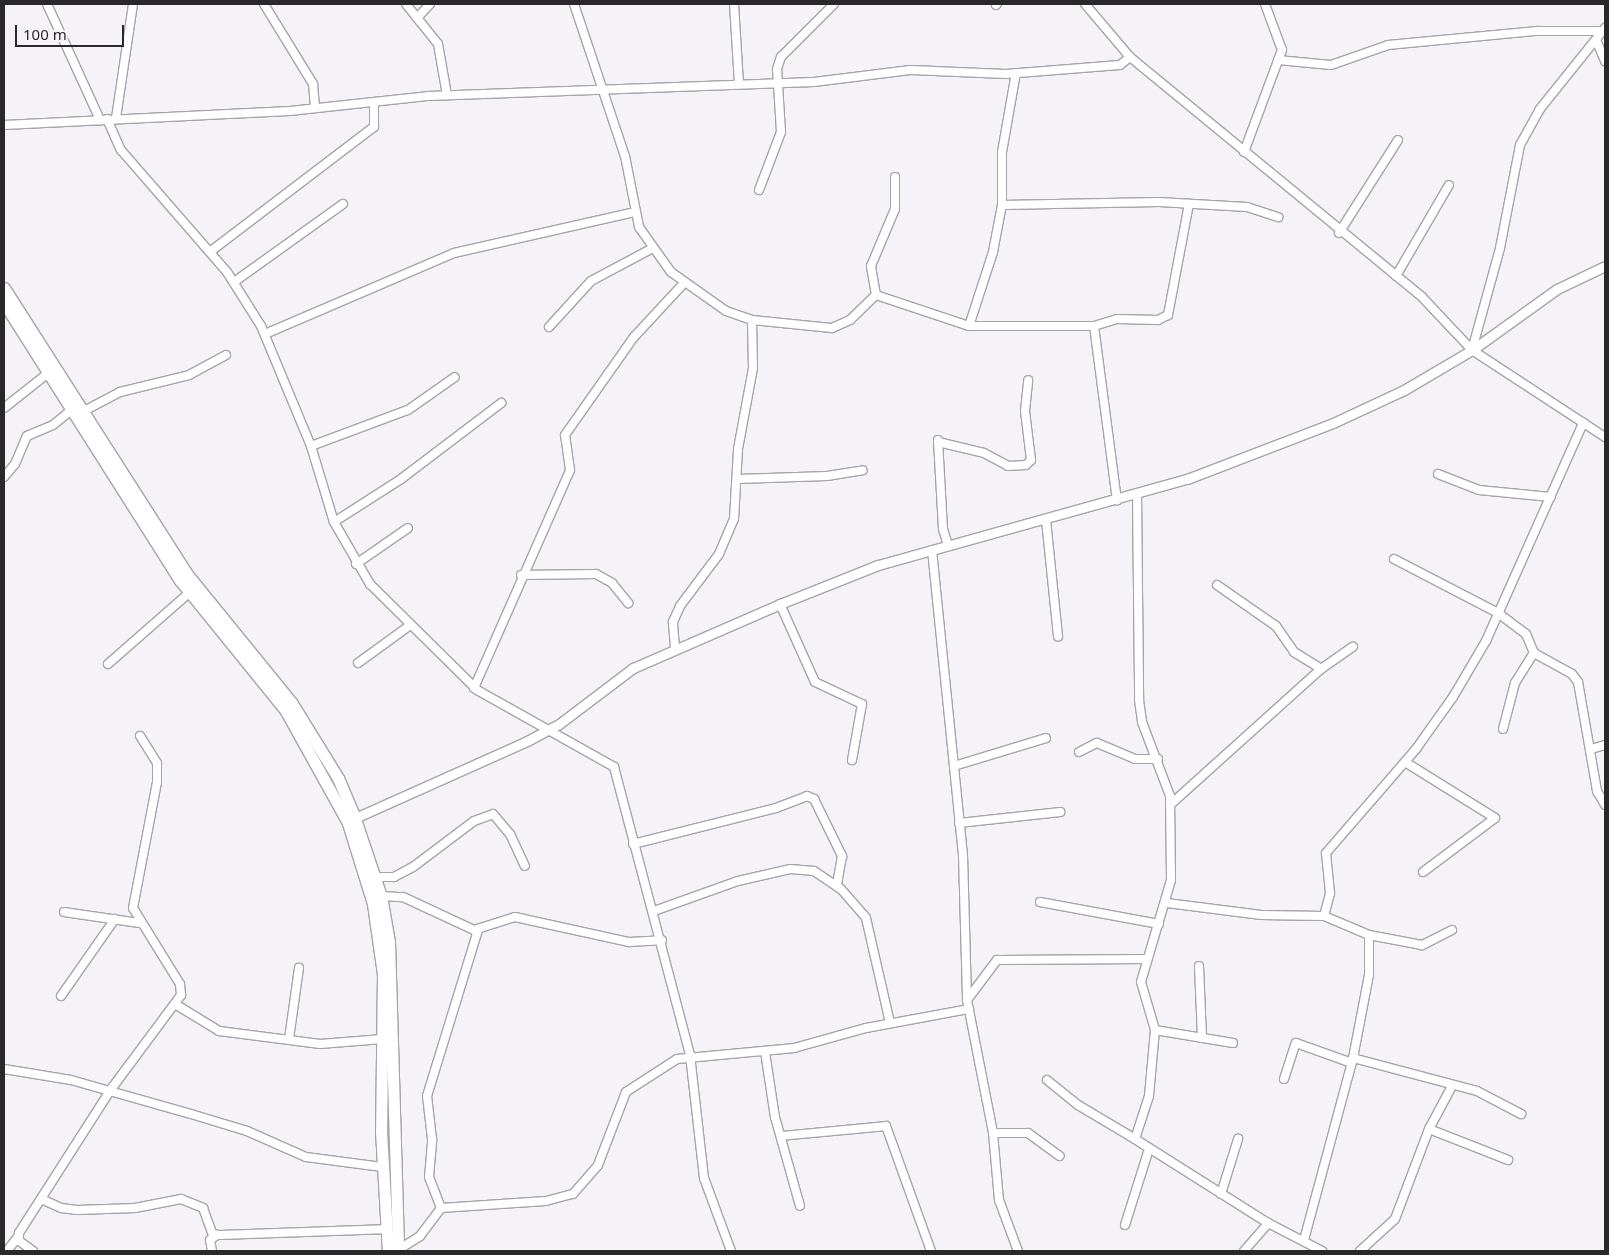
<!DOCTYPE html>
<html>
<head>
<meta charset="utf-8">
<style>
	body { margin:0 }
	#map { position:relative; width:1609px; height:1255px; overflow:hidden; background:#f5f3f7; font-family:"Noto Sans",sans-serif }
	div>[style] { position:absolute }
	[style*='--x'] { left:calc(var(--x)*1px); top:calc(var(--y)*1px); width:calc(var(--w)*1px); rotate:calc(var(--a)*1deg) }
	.roads { filter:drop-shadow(1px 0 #a7a4a8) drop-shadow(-1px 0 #a7a4a8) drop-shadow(0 1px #a7a4a8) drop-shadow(0 -1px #a7a4a8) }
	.minor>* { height:8px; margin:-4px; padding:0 4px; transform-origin:4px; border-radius:4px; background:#fff }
	.tertiary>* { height:9px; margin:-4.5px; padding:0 4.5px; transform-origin:4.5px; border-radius:4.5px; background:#fff }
	.primary>* { height:11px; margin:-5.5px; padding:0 5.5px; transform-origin:5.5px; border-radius:5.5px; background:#fff }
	span { translate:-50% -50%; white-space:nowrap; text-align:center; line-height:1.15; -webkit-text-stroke:5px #f5f3f7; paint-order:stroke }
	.frame { position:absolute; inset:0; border:5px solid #29282a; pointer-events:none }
	.scale { position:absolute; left:15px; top:25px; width:109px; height:22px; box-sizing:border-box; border:2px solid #29282a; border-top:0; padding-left:6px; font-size:15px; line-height:18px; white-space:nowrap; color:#29282a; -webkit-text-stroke:4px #f5f3f7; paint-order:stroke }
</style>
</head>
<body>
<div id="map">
	<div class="roads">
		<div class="minor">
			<div style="--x:47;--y:4;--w:128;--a:65.4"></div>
			<div style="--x:264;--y:4;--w:94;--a:58.5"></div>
			<div style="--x:313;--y:84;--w:24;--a:85"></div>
			<div style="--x:406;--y:4;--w:51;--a:51.3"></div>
			<div style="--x:438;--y:44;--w:52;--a:80"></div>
			<div style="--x:574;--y:4;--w:160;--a:71.5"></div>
			<div style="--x:625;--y:156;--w:72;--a:78.8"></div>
			<div style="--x:639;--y:227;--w:55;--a:54.6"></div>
			<div style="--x:671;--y:272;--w:67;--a:35.3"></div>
			<div style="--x:726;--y:311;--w:28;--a:19"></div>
			<div style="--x:752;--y:320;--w:80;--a:5.7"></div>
			<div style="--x:832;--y:328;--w:20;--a:-24"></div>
			<div style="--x:850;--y:320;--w:36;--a:-44"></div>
			<div style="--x:876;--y:295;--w:29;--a:-100"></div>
			<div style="--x:871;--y:266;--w:62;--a:-67.2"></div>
			<div style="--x:895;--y:209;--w:32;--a:-90"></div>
			<div style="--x:734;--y:4;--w:79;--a:86.4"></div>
			<div style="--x:1085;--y:4;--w:70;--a:49.7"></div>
			<div style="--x:1130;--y:57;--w:378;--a:39.4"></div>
			<div style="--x:1422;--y:297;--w:73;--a:46.7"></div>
			<div style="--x:1472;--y:350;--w:159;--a:33.2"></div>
			<div style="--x:996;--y:5;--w:1;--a:-45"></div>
			<div style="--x:417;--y:18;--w:19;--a:-47"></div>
			<div style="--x:1597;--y:42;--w:21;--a:67"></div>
			<div style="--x:1278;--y:60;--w:53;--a:5.4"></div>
			<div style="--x:1331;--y:65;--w:60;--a:-19.3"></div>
			<div style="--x:1388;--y:45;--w:150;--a:-5.4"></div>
			<div style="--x:1537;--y:31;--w:68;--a:0"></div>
			<div style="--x:116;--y:118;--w:115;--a:-81.5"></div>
			<div style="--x:107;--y:119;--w:34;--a:66"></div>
			<div style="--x:121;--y:150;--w:162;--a:49"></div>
			<div style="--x:227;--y:272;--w:64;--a:57.8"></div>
			<div style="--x:261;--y:326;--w:130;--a:67.4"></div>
			<div style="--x:311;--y:446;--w:79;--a:73.2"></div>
			<div style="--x:334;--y:522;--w:72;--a:59.9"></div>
			<div style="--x:370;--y:584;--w:151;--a:44.7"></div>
			<div style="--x:477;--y:690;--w:157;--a:29.3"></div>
			<div style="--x:614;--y:767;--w:298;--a:75.2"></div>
			<div style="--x:690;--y:1055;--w:124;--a:83.5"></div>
			<div style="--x:704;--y:1178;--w:78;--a:69.7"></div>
			<div style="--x:4;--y:125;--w:286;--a:-2.8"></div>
			<div style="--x:290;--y:111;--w:140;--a:-6.2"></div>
			<div style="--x:429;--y:96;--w:385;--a:-2.1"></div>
			<div style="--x:814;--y:82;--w:97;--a:-7.1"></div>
			<div style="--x:910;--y:70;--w:96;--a:2.4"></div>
			<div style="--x:1006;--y:74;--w:114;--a:-4.5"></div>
			<div style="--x:1120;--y:65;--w:13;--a:-39"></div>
			<div style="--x:1244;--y:152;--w:109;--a:-69.6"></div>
			<div style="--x:1282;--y:50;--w:49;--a:-110.3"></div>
			<div style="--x:759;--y:190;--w:62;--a:-69.2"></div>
			<div style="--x:781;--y:132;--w:63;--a:-93.6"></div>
			<div style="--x:777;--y:69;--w:13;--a:-72"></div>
			<div style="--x:781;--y:57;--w:75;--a:-45"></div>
			<div style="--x:1002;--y:205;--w:157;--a:-1.1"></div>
			<div style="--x:1159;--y:202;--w:88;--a:3.3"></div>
			<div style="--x:1247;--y:207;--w:33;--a:18"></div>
			<div style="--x:1339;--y:233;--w:110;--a:-57.6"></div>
			<div style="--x:211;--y:251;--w:205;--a:-37.3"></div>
			<div style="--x:374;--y:127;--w:25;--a:-90"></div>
			<div style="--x:1396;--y:276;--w:105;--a:-59.8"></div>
			<div style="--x:234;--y:282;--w:134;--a:-35.6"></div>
			<div style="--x:876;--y:295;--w:98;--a:18.4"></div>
			<div style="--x:969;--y:326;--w:78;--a:-72"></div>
			<div style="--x:993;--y:252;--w:48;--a:-79.2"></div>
			<div style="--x:1002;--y:205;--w:53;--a:-90"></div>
			<div style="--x:1002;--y:152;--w:80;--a:-80"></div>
			<div style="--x:969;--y:326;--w:125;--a:0"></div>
			<div style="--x:1094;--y:326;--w:176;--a:82.5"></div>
			<div style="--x:1094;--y:326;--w:24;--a:-17"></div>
			<div style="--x:1117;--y:319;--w:41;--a:1.4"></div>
			<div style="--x:1158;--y:320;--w:11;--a:-27"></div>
			<div style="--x:1168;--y:315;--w:113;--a:-79.3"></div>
			<div style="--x:549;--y:327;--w:62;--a:-47.6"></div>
			<div style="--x:591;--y:281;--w:68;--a:-28.1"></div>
			<div style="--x:265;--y:334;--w:206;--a:-23.2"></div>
			<div style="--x:454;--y:253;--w:186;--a:-12.8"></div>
			<div style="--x:1472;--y:350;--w:106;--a:-74.6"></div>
			<div style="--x:1500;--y:248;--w:105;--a:-79"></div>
			<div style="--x:1520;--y:145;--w:41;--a:-60.9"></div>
			<div style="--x:1540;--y:109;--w:104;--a:-51.3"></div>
			<div style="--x:4;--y:408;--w:55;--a:-38.3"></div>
			<div style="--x:82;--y:412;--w:43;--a:-27.8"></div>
			<div style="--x:120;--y:392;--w:71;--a:-13.8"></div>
			<div style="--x:189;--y:375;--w:42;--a:-28.4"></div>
			<div style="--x:938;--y:440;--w:89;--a:86.8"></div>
			<div style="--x:943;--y:529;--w:17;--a:73"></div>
			<div style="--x:938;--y:442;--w:47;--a:13.4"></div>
			<div style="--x:984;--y:453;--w:27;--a:28"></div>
			<div style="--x:1008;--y:466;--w:18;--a:-3"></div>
			<div style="--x:1026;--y:465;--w:7;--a:-45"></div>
			<div style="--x:1031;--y:460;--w:49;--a:-97"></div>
			<div style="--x:1025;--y:411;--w:31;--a:-84"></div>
			<div style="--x:311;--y:446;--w:103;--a:-20.4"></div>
			<div style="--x:408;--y:410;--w:57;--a:-35.1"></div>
			<div style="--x:1438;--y:474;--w:44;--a:21.3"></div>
			<div style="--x:1479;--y:490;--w:72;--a:5.6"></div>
			<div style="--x:4;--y:477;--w:17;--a:-50"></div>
			<div style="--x:15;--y:464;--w:30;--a:-67"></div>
			<div style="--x:27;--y:436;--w:28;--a:-23"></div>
			<div style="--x:53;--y:425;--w:22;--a:-39"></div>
			<div style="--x:738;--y:479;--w:89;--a:-1.9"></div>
			<div style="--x:827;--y:476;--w:36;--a:-9"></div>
			<div style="--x:1137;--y:494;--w:206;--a:89.4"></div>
			<div style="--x:1139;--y:700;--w:22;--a:82"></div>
			<div style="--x:1142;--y:722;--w:79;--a:69.3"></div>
			<div style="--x:1170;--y:796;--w:84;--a:89.3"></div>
			<div style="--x:1171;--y:880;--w:106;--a:106.4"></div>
			<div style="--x:1141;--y:982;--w:50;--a:73.7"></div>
			<div style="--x:1155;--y:1030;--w:66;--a:95.2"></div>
			<div style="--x:1149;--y:1096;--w:45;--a:108"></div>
			<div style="--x:1135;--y:1139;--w:157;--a:32.3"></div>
			<div style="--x:1268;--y:1223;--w:61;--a:27.4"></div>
			<div style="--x:1046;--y:520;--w:117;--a:84.1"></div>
			<div style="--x:334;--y:522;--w:80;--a:-32.7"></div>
			<div style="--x:401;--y:479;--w:126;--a:-37.2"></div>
			<div style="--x:932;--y:550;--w:307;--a:84.2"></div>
			<div style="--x:963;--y:855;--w:145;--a:88.4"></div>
			<div style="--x:967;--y:1000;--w:136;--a:78.9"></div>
			<div style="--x:993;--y:1133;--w:67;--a:84.9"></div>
			<div style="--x:999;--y:1200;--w:54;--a:69.6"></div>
			<div style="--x:1394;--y:559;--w:117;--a:27.4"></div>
			<div style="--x:1498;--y:613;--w:35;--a:37"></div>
			<div style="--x:1526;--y:634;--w:21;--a:67"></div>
			<div style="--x:1534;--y:653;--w:43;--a:28.9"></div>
			<div style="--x:1572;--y:674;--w:10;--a:53"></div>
			<div style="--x:1578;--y:682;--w:111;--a:80.1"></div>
			<div style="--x:1597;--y:791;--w:16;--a:60"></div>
			<div style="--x:356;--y:564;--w:63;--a:-34.7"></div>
			<div style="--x:521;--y:575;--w:75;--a:-0.8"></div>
			<div style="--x:596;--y:574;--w:18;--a:29"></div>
			<div style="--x:612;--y:583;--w:26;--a:51"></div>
			<div style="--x:1217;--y:585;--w:72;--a:34.8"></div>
			<div style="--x:1276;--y:626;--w:32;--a:55"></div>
			<div style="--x:1294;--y:652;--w:32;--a:32"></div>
			<div style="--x:780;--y:604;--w:85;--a:65.8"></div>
			<div style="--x:815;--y:682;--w:52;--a:25.1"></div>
			<div style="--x:862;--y:704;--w:57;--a:100.1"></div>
			<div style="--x:675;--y:647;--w:25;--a:-95"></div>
			<div style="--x:673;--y:622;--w:17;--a:-66"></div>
			<div style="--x:680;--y:606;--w:65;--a:-53.1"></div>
			<div style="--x:719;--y:554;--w:38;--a:-67"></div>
			<div style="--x:734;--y:519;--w:70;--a:-86.7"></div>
			<div style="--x:738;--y:449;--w:82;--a:-79.5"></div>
			<div style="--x:753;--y:368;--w:48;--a:-91.2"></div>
			<div style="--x:358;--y:663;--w:63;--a:-36"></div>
			<div style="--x:108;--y:664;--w:108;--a:-41.2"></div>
			<div style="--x:474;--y:688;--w:238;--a:-66.2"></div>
			<div style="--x:570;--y:470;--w:35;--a:-98"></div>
			<div style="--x:565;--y:435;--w:120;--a:-54.9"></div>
			<div style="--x:634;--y:337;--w:74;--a:-47.2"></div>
			<div style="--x:1503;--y:729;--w:48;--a:-75.4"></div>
			<div style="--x:1515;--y:683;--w:36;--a:-58"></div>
			<div style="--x:1591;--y:749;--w:15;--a:-16"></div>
			<div style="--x:1079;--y:752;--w:20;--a:-27"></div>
			<div style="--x:1097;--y:743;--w:41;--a:22.8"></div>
			<div style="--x:1135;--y:759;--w:23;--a:0"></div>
			<div style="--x:1405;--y:762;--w:106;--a:31.9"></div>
			<div style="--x:1495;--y:818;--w:90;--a:143.1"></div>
			<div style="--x:954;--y:766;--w:96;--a:-16.9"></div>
			<div style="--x:1171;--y:804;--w:202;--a:-42"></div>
			<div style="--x:1321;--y:669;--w:39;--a:-35"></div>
			<div style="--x:959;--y:823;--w:102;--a:-6.2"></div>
			<div style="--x:633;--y:844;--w:147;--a:-14.1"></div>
			<div style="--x:776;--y:808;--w:33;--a:-21"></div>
			<div style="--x:807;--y:796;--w:8;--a:23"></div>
			<div style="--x:814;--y:799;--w:64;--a:63.8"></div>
			<div style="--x:842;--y:856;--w:29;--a:100"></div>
			<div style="--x:375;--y:877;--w:19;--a:0"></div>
			<div style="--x:394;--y:877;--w:21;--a:-28"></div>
			<div style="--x:413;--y:867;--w:76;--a:-37"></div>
			<div style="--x:474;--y:821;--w:20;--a:-20"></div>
			<div style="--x:493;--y:814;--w:26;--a:50"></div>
			<div style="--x:510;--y:834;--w:35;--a:65"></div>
			<div style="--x:381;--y:896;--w:22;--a:3"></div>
			<div style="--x:403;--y:897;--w:78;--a:24.9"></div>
			<div style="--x:474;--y:930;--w:43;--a:-17.6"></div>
			<div style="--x:515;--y:917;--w:117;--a:12.4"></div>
			<div style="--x:629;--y:942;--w:33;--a:-3"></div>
			<div style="--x:1040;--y:902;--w:121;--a:10.5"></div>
			<div style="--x:1167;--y:903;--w:95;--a:7.3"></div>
			<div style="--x:1261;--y:915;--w:63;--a:0.9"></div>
			<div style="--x:654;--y:911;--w:89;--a:-19.7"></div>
			<div style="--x:738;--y:881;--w:53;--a:-13"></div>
			<div style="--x:790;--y:869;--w:24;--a:5"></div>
			<div style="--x:814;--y:871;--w:32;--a:34"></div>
			<div style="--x:841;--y:889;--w:38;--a:49"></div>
			<div style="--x:866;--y:918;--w:108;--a:77.1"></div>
			<div style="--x:64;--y:912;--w:76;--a:8.3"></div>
			<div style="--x:1452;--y:930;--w:34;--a:153"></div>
			<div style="--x:1422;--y:945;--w:54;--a:-169.3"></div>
			<div style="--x:1369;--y:935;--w:49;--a:-157.1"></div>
			<div style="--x:1324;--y:916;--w:24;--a:-75"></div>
			<div style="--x:1330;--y:893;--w:40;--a:-95.7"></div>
			<div style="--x:1326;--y:853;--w:138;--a:-49.1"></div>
			<div style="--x:1416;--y:749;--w:64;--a:-54.6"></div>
			<div style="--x:1453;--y:697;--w:65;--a:-59.5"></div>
			<div style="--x:1486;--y:641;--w:239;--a:-66"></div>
			<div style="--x:1199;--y:966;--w:72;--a:87.6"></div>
			<div style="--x:61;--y:996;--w:94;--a:-55"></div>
			<div style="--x:967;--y:1000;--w:50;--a:-53.1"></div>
			<div style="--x:997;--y:960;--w:149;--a:-0.4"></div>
			<div style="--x:175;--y:1004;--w:52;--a:31.5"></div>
			<div style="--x:219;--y:1031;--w:102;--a:7.3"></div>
			<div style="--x:320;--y:1044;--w:63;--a:-4.5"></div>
			<div style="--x:1155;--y:1030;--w:79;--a:9.5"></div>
			<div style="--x:289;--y:1039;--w:72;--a:-82"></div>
			<div style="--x:765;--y:1052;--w:66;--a:81.3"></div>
			<div style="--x:775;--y:1117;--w:92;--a:74.3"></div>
			<div style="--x:1353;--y:1058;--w:128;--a:14.9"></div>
			<div style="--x:1477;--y:1091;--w:50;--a:27.6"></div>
			<div style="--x:4;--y:1069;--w:68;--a:9.3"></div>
			<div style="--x:71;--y:1080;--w:125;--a:15.8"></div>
			<div style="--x:191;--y:1114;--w:59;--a:16.9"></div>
			<div style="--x:247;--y:1131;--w:64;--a:23.8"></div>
			<div style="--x:306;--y:1157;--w:77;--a:7.5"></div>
			<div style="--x:1284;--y:1079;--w:38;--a:-72"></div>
			<div style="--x:1296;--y:1043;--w:59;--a:19.7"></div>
			<div style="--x:1047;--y:1080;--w:40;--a:39"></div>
			<div style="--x:1078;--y:1105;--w:66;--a:30.8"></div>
			<div style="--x:1429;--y:1129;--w:85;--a:21.4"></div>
			<div style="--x:993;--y:1133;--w:35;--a:0"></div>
			<div style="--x:1028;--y:1133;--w:39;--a:36"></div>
			<div style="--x:781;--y:1136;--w:105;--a:-5.4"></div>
			<div style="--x:886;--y:1126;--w:133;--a:70.2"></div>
			<div style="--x:1221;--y:1194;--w:58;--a:-72.8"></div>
			<div style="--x:41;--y:1199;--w:22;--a:24"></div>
			<div style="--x:61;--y:1208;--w:16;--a:7"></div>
			<div style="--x:77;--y:1210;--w:58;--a:-2"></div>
			<div style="--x:135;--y:1208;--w:47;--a:-11.1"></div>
			<div style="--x:181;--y:1199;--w:24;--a:22"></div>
			<div style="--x:203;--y:1208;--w:30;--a:70"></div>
			<div style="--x:441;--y:1208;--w:33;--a:-111"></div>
			<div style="--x:429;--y:1177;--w:38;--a:-85"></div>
			<div style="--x:432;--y:1139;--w:43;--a:-96.6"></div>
			<div style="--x:427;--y:1096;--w:174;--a:-72.9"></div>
			<div style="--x:1125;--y:1225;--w:80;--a:-72.5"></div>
			<div style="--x:1304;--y:1240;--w:188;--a:-74.9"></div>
			<div style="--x:1353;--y:1058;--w:85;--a:-79.1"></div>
			<div style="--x:1369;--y:975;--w:40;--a:-90"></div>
			<div style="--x:398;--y:1250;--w:26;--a:-32"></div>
			<div style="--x:420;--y:1236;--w:35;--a:-53"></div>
			<div style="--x:441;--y:1208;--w:105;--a:-3.8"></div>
			<div style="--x:546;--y:1201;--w:28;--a:-15"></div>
			<div style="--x:573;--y:1194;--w:38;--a:-49"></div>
			<div style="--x:598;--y:1165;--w:78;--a:-69"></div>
			<div style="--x:626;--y:1092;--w:61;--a:-32.9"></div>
			<div style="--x:677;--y:1059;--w:118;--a:-5.4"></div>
			<div style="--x:794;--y:1048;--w:75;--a:-15.5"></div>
			<div style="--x:866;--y:1028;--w:105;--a:-10.5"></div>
			<div style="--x:7;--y:1251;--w:18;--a:-52"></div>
			<div style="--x:33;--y:1251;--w:17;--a:-144"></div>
			<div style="--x:19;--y:1241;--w:8;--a:-90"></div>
			<div style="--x:19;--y:1233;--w:167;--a:-57.4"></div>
			<div style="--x:109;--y:1092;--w:121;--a:-53.4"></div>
			<div style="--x:181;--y:995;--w:11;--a:-95"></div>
			<div style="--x:180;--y:984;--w:89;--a:-121.7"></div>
			<div style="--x:133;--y:908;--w:128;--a:-79.2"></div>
			<div style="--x:157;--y:782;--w:19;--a:-90"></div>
			<div style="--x:157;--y:763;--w:32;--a:-122"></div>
			<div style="--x:212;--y:1251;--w:11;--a:-100"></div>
			<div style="--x:210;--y:1240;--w:9;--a:-36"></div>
			<div style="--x:217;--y:1235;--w:169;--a:-2"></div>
			<div style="--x:1244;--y:1251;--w:37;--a:-49"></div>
			<div style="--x:1360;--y:1251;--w:47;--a:-42.4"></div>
			<div style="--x:1395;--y:1219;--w:96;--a:-69.3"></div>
			<div style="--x:1429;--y:1129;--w:49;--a:-61.9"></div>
		</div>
		<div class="tertiary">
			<div style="--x:355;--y:818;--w:188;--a:-24.1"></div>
			<div style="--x:527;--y:741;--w:36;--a:-28"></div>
			<div style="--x:559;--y:724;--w:93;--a:-37.1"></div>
			<div style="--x:633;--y:668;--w:160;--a:-23.5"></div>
			<div style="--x:780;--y:604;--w:105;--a:-21.7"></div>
			<div style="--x:878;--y:565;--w:321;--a:-15.6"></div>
			<div style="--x:1187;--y:479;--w:156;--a:-21"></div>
			<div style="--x:1333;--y:423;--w:78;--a:-24.9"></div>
			<div style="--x:1404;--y:390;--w:79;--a:-30.5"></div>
			<div style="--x:1472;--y:350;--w:105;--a:-35.7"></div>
			<div style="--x:1557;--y:289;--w:53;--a:-25.6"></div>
		</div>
		<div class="primary">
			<div style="--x:4;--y:288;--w:338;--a:57.4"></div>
			<div style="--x:186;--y:573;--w:166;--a:50.9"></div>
			<div style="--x:291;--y:702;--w:89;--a:58.3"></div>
			<div style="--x:338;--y:778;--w:38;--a:67"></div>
			<div style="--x:353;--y:813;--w:88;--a:71.4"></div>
			<div style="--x:381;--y:896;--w:47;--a:80.1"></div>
			<div style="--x:389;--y:942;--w:309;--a:88.3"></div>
			<div style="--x:4;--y:303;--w:328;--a:57.6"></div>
			<div style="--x:180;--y:580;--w:169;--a:51"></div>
			<div style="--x:286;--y:711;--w:128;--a:61"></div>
			<div style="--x:348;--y:823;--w:85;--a:72.8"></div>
			<div style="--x:373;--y:904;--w:71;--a:81.9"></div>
			<div style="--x:383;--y:974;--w:157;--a:90.7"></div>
			<div style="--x:381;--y:1131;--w:120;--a:86.7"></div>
		</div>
	</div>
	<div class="frame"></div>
	<div class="scale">100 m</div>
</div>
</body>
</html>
